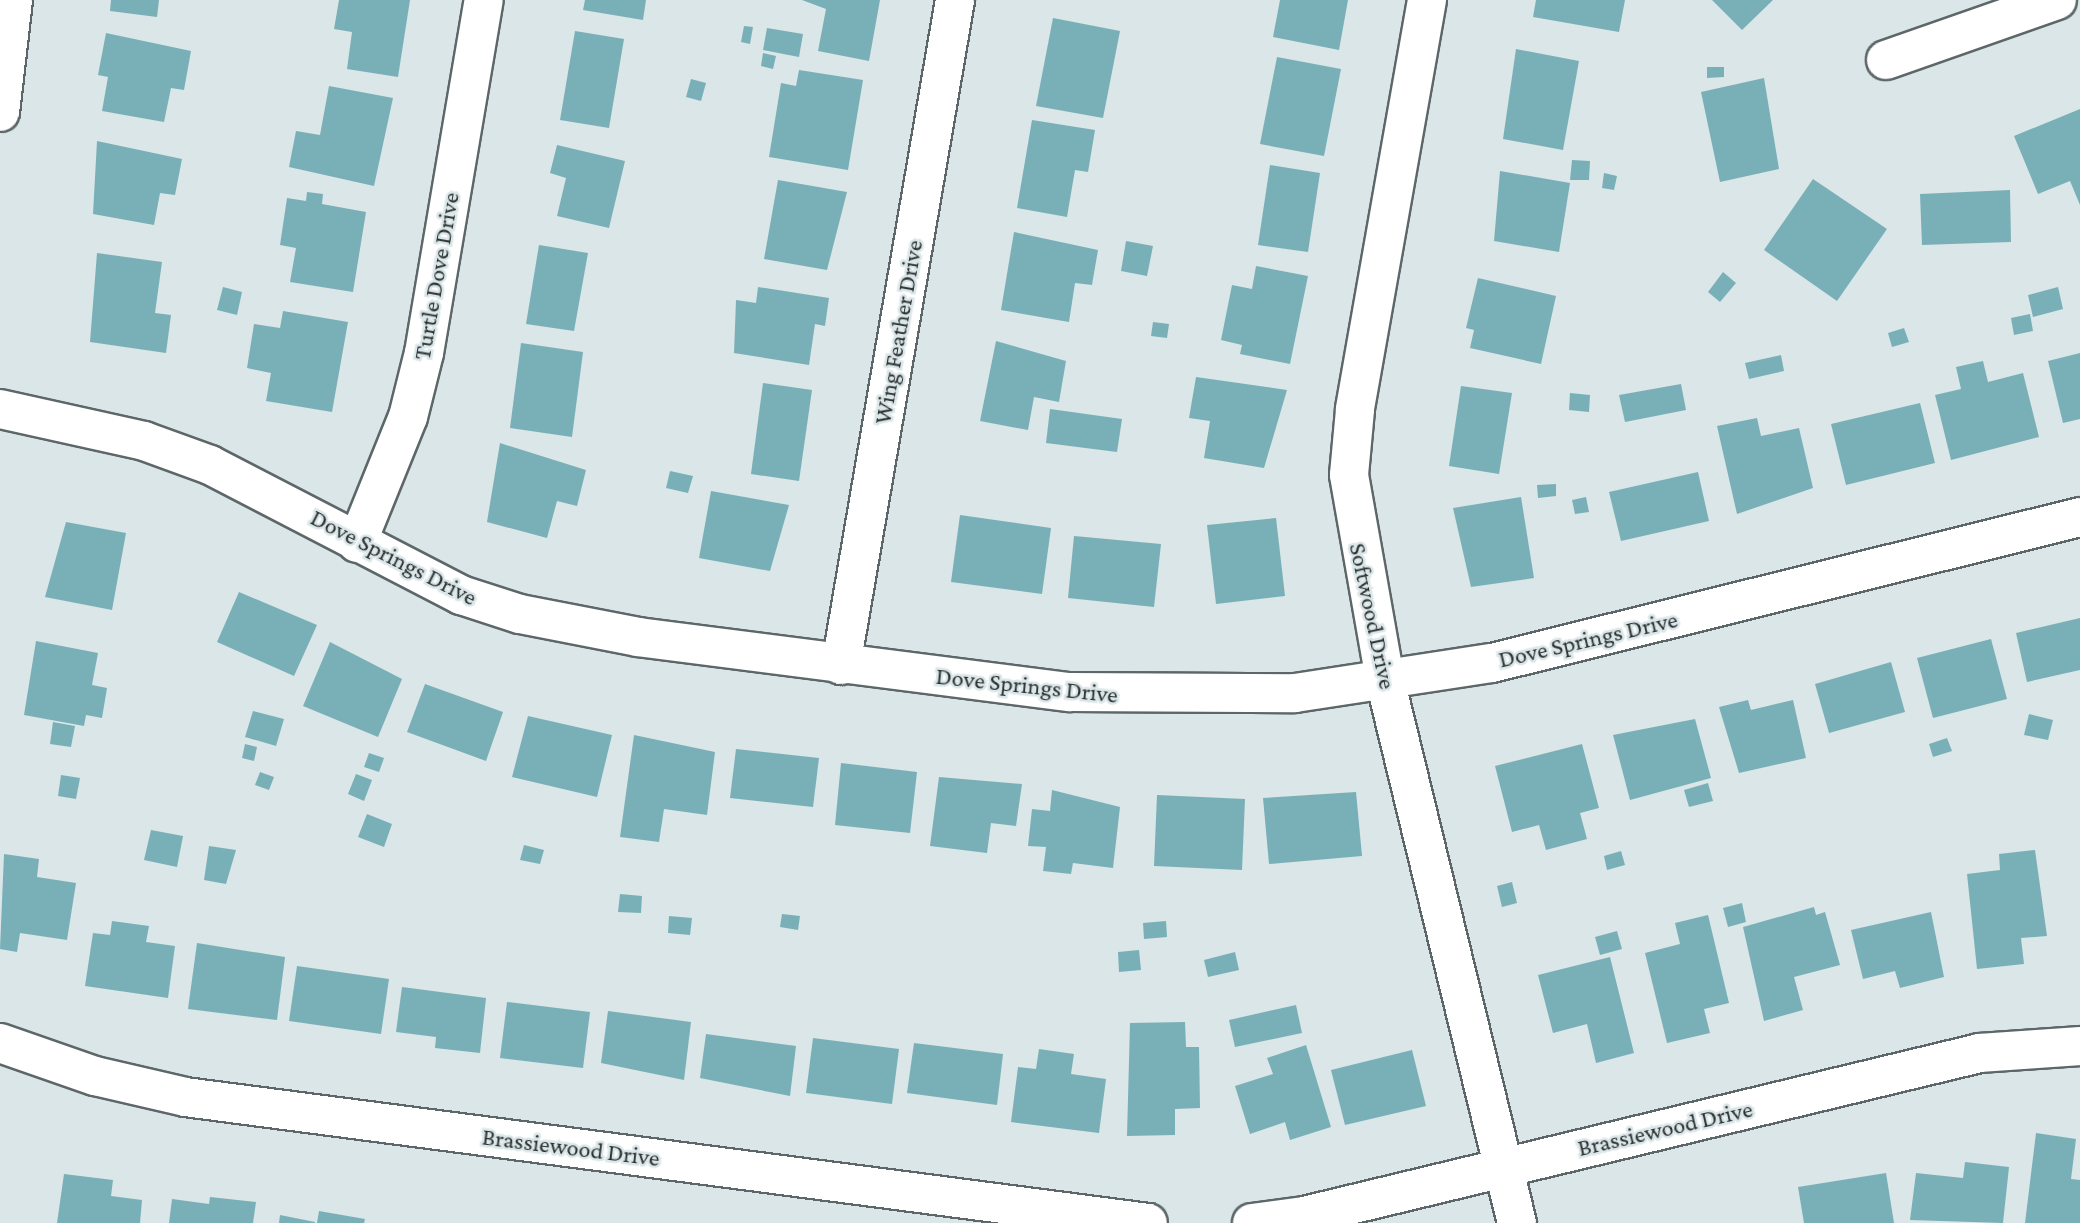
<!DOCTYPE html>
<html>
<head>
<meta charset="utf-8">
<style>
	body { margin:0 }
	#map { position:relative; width:2080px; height:1223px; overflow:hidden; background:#dae6e8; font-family:"Crimson Pro",serif }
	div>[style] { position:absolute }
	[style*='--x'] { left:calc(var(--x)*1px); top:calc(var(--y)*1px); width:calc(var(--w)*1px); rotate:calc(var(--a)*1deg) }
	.building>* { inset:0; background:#79b0b8 }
	.roads { filter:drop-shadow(2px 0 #5d6769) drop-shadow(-2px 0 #5d6769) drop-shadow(0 2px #5d6769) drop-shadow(0 -2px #5d6769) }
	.minor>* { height:38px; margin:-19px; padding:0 19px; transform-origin:19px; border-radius:19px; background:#fff }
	span { translate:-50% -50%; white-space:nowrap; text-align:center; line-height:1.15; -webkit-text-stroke:5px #dae6e8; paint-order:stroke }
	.street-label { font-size:24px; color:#2c3031 }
</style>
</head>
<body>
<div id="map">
	<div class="building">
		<div style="clip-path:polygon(111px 0,159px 0,157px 17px,110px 11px)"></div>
		<div style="clip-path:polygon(339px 0,410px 0,398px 77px,347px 69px,352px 32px,334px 29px)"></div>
		<div style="clip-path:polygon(585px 0,646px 0,643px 20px,583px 10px)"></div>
		<div style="clip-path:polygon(802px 0,880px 0,869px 61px,818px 51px,826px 9px)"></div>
		<div style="clip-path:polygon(1280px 0,1348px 0,1339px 50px,1273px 37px)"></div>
		<div style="clip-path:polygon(1536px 0,1625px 0,1619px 32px,1533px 17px)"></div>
		<div style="clip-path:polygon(1712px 0,1773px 0,1742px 30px)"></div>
		<div style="clip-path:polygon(1053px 18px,1120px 31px,1103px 118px,1036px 106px)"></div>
		<div style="clip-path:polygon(744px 26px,753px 27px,750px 44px,741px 42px)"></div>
		<div style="clip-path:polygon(767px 28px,803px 34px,799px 57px,763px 50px)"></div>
		<div style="clip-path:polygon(575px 31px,624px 39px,609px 128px,560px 120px)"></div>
		<div style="clip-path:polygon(106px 33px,191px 51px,184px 90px,171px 88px,164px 122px,102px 111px,108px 77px,98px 75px)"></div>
		<div style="clip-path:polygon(1516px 49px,1579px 61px,1563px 150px,1503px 139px)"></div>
		<div style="clip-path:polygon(763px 53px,776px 56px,773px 69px,761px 66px)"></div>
		<div style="clip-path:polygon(1277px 57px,1341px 69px,1324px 156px,1260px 144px)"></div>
		<div style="clip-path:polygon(1707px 67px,1724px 67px,1724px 77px,1707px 78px)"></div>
		<div style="clip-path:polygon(799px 70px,863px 80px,848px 170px,769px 157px,781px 83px,796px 86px)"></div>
		<div style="clip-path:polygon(1764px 78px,1779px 169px,1720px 182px,1701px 92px)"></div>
		<div style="clip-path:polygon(691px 79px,706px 83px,701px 101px,686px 97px)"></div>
		<div style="clip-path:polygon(329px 86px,393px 98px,374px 186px,289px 167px,296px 131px,320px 135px)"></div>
		<div style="clip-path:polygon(2080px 109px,2080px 205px,2070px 181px,2038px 194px,2014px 136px)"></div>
		<div style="clip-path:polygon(1032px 120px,1095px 130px,1088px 172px,1075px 170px,1067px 217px,1017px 208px)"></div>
		<div style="clip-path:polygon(97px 141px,182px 159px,175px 195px,160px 193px,154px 225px,93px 214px)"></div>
		<div style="clip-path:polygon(557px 145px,625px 161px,609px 228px,557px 216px,566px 178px,550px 173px)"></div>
		<div style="clip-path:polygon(1572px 160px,1590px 161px,1589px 180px,1570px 180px)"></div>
		<div style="clip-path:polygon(1270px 165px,1320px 173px,1308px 252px,1258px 245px)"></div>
		<div style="clip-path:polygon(1500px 171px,1570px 183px,1559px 252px,1494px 241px)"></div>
		<div style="clip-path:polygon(1604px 173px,1617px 176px,1614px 190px,1602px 188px)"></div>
		<div style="clip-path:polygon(1813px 179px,1887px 229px,1837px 301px,1764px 250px)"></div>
		<div style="clip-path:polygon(778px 180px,847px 192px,827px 270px,764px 259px)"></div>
		<div style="clip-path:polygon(2010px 190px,2011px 242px,1922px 245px,1920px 194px)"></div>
		<div style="clip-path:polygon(307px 192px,323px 194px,322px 204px,366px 212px,353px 292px,290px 282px,296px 248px,280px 245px,287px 198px,306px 201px)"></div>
		<div style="clip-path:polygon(1014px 232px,1098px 250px,1092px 285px,1075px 283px,1069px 322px,1001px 310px)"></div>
		<div style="clip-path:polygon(1126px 241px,1153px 246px,1147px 276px,1121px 271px)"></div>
		<div style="clip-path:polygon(539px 245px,588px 253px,574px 331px,526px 324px)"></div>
		<div style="clip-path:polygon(97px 253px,162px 262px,155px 313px,171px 315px,166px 353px,90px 342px)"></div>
		<div style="clip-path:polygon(1256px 266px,1308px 276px,1290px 364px,1240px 354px,1242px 345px,1221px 340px,1232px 285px,1252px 289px)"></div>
		<div style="clip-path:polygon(1723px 272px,1736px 283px,1720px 302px,1708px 292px)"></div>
		<div style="clip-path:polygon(1478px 278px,1556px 296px,1541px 364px,1470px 348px,1474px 330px,1466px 328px)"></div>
		<div style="clip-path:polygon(223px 287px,242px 292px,237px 315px,217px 310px)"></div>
		<div style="clip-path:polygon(758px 287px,829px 298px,825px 326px,815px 324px,809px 365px,734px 353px,736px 300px,756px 303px)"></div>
		<div style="clip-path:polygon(2058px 287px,2063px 309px,2033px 317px,2028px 295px)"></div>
		<div style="clip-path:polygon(283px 311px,348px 322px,332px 412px,266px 401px,271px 373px,247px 368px,254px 324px,280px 328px)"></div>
		<div style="clip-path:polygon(2030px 314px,2033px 331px,2014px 335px,2011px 318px)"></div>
		<div style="clip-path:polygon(1153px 322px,1169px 324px,1167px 338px,1151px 336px)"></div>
		<div style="clip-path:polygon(1904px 328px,1909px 342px,1892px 347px,1888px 333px)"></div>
		<div style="clip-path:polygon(996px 341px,1066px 361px,1059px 402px,1034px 397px,1028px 430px,980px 421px)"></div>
		<div style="clip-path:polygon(521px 343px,583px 352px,572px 437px,510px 428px)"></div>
		<div style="clip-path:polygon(2080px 353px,2080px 419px,2063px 423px,2048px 361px)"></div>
		<div style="clip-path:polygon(1781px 355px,1784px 371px,1749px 379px,1745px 363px)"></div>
		<div style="clip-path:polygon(1983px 361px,1988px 382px,2023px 373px,2039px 437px,1951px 460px,1935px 395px,1961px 389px,1956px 367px)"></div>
		<div style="clip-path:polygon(1196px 377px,1287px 390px,1264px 468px,1204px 458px,1210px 421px,1189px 418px)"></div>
		<div style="clip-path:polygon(763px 383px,812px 390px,799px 481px,751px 474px)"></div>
		<div style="clip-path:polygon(1681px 384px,1686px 410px,1625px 422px,1619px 395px)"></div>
		<div style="clip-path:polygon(1461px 386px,1512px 393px,1499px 474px,1449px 466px)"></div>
		<div style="clip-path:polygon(1570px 393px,1590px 395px,1589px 412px,1569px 410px)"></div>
		<div style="clip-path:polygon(1920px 403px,1935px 463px,1846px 485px,1831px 424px)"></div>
		<div style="clip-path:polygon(1050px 409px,1122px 419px,1117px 452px,1046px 443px)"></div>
		<div style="clip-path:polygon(1757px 418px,1761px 436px,1799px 428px,1813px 488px,1737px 514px,1717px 426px)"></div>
		<div style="clip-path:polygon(500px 443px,586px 470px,577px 506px,557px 501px,547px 538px,487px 522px)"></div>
		<div style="clip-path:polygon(670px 471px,693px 476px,688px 493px,666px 488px)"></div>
		<div style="clip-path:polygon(1698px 472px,1709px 521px,1621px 541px,1609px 492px)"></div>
		<div style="clip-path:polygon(1556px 484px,1556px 496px,1538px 498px,1537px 485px)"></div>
		<div style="clip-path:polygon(711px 491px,789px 505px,770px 571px,699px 558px)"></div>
		<div style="clip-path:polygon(1521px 497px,1534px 578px,1471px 587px,1453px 508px)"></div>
		<div style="clip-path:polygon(1586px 497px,1589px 512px,1575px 514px,1572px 500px)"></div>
		<div style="clip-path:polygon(960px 515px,1051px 528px,1042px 594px,951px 582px)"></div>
		<div style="clip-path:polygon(1276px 518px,1285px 596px,1216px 604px,1207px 525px)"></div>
		<div style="clip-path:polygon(66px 522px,126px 533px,112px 610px,45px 597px)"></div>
		<div style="clip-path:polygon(1074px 536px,1161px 544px,1154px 607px,1068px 598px)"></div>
		<div style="clip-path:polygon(239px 592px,317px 625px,294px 676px,217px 642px)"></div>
		<div style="clip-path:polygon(2080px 618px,2080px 670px,2027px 682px,2016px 633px)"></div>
		<div style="clip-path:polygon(1991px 639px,2007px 699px,1933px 718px,1917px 658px)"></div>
		<div style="clip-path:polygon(36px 641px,98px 653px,92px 685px,107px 688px,102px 718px,86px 715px,84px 726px,24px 715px)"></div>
		<div style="clip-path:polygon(330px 642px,402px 679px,378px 737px,303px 706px)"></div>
		<div style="clip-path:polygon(1891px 662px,1905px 712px,1829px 733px,1815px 684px)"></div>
		<div style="clip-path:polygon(425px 684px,503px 712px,486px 761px,407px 732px)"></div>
		<div style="clip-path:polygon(1748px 700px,1751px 710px,1793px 700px,1806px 758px,1739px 773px,1719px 707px)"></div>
		<div style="clip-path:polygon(253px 711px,284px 719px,276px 746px,245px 737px)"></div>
		<div style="clip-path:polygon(2029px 714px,2053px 720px,2048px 740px,2024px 735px)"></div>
		<div style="clip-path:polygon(528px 716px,612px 735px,597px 797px,512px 777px)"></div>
		<div style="clip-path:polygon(1695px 719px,1711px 778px,1630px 800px,1613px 735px)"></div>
		<div style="clip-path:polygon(53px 722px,75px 726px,71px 747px,50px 744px)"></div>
		<div style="clip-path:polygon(634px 735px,715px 752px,707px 815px,664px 809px,659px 842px,620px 837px)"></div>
		<div style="clip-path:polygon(1947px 738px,1952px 751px,1933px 757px,1929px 744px)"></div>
		<div style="clip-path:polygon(245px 744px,257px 747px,254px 761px,242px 758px)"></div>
		<div style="clip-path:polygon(1582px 744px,1599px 808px,1580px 813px,1587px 839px,1546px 850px,1539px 825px,1512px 832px,1495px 766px)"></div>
		<div style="clip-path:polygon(736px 749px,819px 758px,813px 807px,730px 798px)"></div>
		<div style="clip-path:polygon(369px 753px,384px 758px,379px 772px,364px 767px)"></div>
		<div style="clip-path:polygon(841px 763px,917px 772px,910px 833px,835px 825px)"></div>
		<div style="clip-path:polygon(260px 772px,274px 777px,269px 790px,255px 785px)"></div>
		<div style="clip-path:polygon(356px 774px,372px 780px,364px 801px,348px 794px)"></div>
		<div style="clip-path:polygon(61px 775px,80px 778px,76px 799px,58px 796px)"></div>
		<div style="clip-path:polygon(939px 777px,1022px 784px,1016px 826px,991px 823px,987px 853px,930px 846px)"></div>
		<div style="clip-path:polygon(1708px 783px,1713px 801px,1689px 807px,1684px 790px)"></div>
		<div style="clip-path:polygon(1052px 790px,1120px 807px,1113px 868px,1073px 863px,1071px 874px,1043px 871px,1046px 847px,1028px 846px,1032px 809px,1050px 811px)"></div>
		<div style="clip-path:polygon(1356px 792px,1362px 856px,1269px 864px,1263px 798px)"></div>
		<div style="clip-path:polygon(1157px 795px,1245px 799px,1242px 870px,1154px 866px)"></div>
		<div style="clip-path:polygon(367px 814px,392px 824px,384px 847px,358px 837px)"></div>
		<div style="clip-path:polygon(151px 830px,183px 836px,177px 867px,144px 860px)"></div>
		<div style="clip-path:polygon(524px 845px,544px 850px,540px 864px,520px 860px)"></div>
		<div style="clip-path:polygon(209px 846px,236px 850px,226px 884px,204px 880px)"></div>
		<div style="clip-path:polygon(2035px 850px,2047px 936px,2021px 938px,2024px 964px,1977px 969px,1967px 874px,2000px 870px,1999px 854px)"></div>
		<div style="clip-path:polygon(1621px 851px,1625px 865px,1607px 870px,1604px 856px)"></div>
		<div style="clip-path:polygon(4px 854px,39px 859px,37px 877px,76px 883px,67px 940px,20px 933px,17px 952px,0 949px)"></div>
		<div style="clip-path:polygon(1512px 882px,1517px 903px,1502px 907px,1497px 886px)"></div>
		<div style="clip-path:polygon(620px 894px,642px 896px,641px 913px,618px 912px)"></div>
		<div style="clip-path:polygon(1742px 903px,1746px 922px,1728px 927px,1723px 908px)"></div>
		<div style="clip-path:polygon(1814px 907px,1816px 915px,1825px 912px,1840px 965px,1794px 977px,1803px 1010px,1764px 1021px,1743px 927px)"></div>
		<div style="clip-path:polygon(1931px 912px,1944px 977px,1900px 988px,1895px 971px,1863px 979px,1851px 930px)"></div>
		<div style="clip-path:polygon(782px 914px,800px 916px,798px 930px,780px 927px)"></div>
		<div style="clip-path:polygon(1708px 915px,1729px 1003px,1704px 1009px,1710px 1033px,1667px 1043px,1645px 953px,1680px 944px,1675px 923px)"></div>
		<div style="clip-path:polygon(669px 916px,692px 918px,690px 935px,668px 933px)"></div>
		<div style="clip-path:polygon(112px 921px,149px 926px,146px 942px,175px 946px,168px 998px,85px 986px,93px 933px,110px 935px)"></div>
		<div style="clip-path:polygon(1166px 921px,1167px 937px,1144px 939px,1143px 923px)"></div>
		<div style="clip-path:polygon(1617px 931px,1622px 949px,1600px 955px,1595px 937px)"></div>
		<div style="clip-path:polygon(197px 943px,285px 957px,277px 1020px,188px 1009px)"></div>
		<div style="clip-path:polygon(1139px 950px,1141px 970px,1119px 972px,1118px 952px)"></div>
		<div style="clip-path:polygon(1235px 952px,1239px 970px,1208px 977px,1204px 960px)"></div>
		<div style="clip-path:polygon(1610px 957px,1634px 1053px,1596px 1063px,1587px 1024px,1553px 1033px,1538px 975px)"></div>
		<div style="clip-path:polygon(297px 966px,389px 979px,381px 1034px,289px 1021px)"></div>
		<div style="clip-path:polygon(402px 987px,486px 998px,480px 1053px,435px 1048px,436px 1037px,396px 1032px)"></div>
		<div style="clip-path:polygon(507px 1002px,590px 1012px,583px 1068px,500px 1058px)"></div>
		<div style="clip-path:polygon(1296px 1005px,1302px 1033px,1235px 1047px,1229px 1020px)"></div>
		<div style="clip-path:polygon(608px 1011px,691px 1022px,684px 1080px,601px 1063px)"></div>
		<div style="clip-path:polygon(1185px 1022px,1186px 1047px,1199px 1047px,1200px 1108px,1175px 1109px,1175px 1135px,1127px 1136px,1130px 1023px)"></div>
		<div style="clip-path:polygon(706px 1034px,796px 1046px,790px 1096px,700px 1078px)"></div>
		<div style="clip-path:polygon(813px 1038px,899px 1049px,892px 1104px,806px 1093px)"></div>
		<div style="clip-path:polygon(914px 1043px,1003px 1054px,997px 1105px,907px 1093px)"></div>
		<div style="clip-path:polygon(1306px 1045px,1331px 1127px,1290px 1140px,1285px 1122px,1250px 1134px,1235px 1086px,1273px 1074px,1267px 1058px)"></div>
		<div style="clip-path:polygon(1039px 1049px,1074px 1054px,1071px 1074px,1106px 1079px,1099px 1133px,1011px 1122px,1018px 1067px,1036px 1069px)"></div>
		<div style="clip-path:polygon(1412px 1050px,1426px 1106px,1345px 1125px,1331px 1070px)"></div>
		<div style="clip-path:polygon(2036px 1133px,2076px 1139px,2071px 1179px,2080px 1180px,2080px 1223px,2025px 1223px)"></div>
		<div style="clip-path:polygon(1965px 1162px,2009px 1167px,2003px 1223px,1910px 1220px,1916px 1173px,1963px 1178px)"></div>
		<div style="clip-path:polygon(1886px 1173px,1894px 1223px,1804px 1223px,1798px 1187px)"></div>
		<div style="clip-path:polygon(64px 1174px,113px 1180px,111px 1196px,142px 1200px,140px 1223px,57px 1223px)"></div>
		<div style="clip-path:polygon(210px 1197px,256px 1202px,253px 1223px,169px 1223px,172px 1199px,209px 1204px)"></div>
		<div style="clip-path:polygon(319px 1211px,365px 1219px,364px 1223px,317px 1223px)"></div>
		<div style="clip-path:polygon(280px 1215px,315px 1222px,315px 1223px,279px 1223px)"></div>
	</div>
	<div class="roads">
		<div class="minor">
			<div style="--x:1427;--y:0;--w:416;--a:100"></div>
			<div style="--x:1355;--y:410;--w:65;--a:95.3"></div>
			<div style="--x:1349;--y:475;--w:208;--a:80"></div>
			<div style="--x:1385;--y:680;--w:559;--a:76.34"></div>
			<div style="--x:1886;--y:60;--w:181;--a:-19.3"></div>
			<div style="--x:0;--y:112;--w:113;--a:-83.4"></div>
			<div style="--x:0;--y:409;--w:148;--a:12.5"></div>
			<div style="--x:144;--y:441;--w:70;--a:20"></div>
			<div style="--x:210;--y:465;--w:283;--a:27.4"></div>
			<div style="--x:461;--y:595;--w:62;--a:17.9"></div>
			<div style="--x:520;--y:614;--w:120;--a:11"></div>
			<div style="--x:638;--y:637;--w:435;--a:7.3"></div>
			<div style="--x:1070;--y:692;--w:225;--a:0.3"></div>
			<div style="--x:1295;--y:693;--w:199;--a:-8.7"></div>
			<div style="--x:1492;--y:663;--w:606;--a:-13.94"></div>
			<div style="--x:357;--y:543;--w:136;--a:-68"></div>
			<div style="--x:408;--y:417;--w:66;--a:-76"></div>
			<div style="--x:424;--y:353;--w:358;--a:-80.4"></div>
			<div style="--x:841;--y:665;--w:675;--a:-80.27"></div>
			<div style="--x:0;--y:1043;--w:101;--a:19.2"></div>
			<div style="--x:95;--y:1076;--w:92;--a:13.1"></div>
			<div style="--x:185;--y:1097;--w:971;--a:7.45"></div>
			<div style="--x:1252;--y:1223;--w:52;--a:-7.7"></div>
			<div style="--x:1304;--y:1216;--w:695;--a:-13.56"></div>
			<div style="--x:1980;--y:1053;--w:100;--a:-4"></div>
		</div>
	</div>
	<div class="street-label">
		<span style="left:436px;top:276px;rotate:-80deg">Turtle Dove Drive</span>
		<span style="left:898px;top:332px;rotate:-80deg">Wing Feather Drive</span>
		<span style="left:394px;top:557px;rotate:27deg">Dove Springs Drive</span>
		<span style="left:1373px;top:616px;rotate:78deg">Softwood Drive</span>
		<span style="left:1588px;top:639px;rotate:-13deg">Dove Springs Drive</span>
		<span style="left:1027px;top:685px;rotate:6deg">Dove Springs Drive</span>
		<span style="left:1665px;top:1128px;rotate:-13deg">Brassiewood Drive</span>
		<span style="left:571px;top:1147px;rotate:7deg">Brassiewood Drive</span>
	</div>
</div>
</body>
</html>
